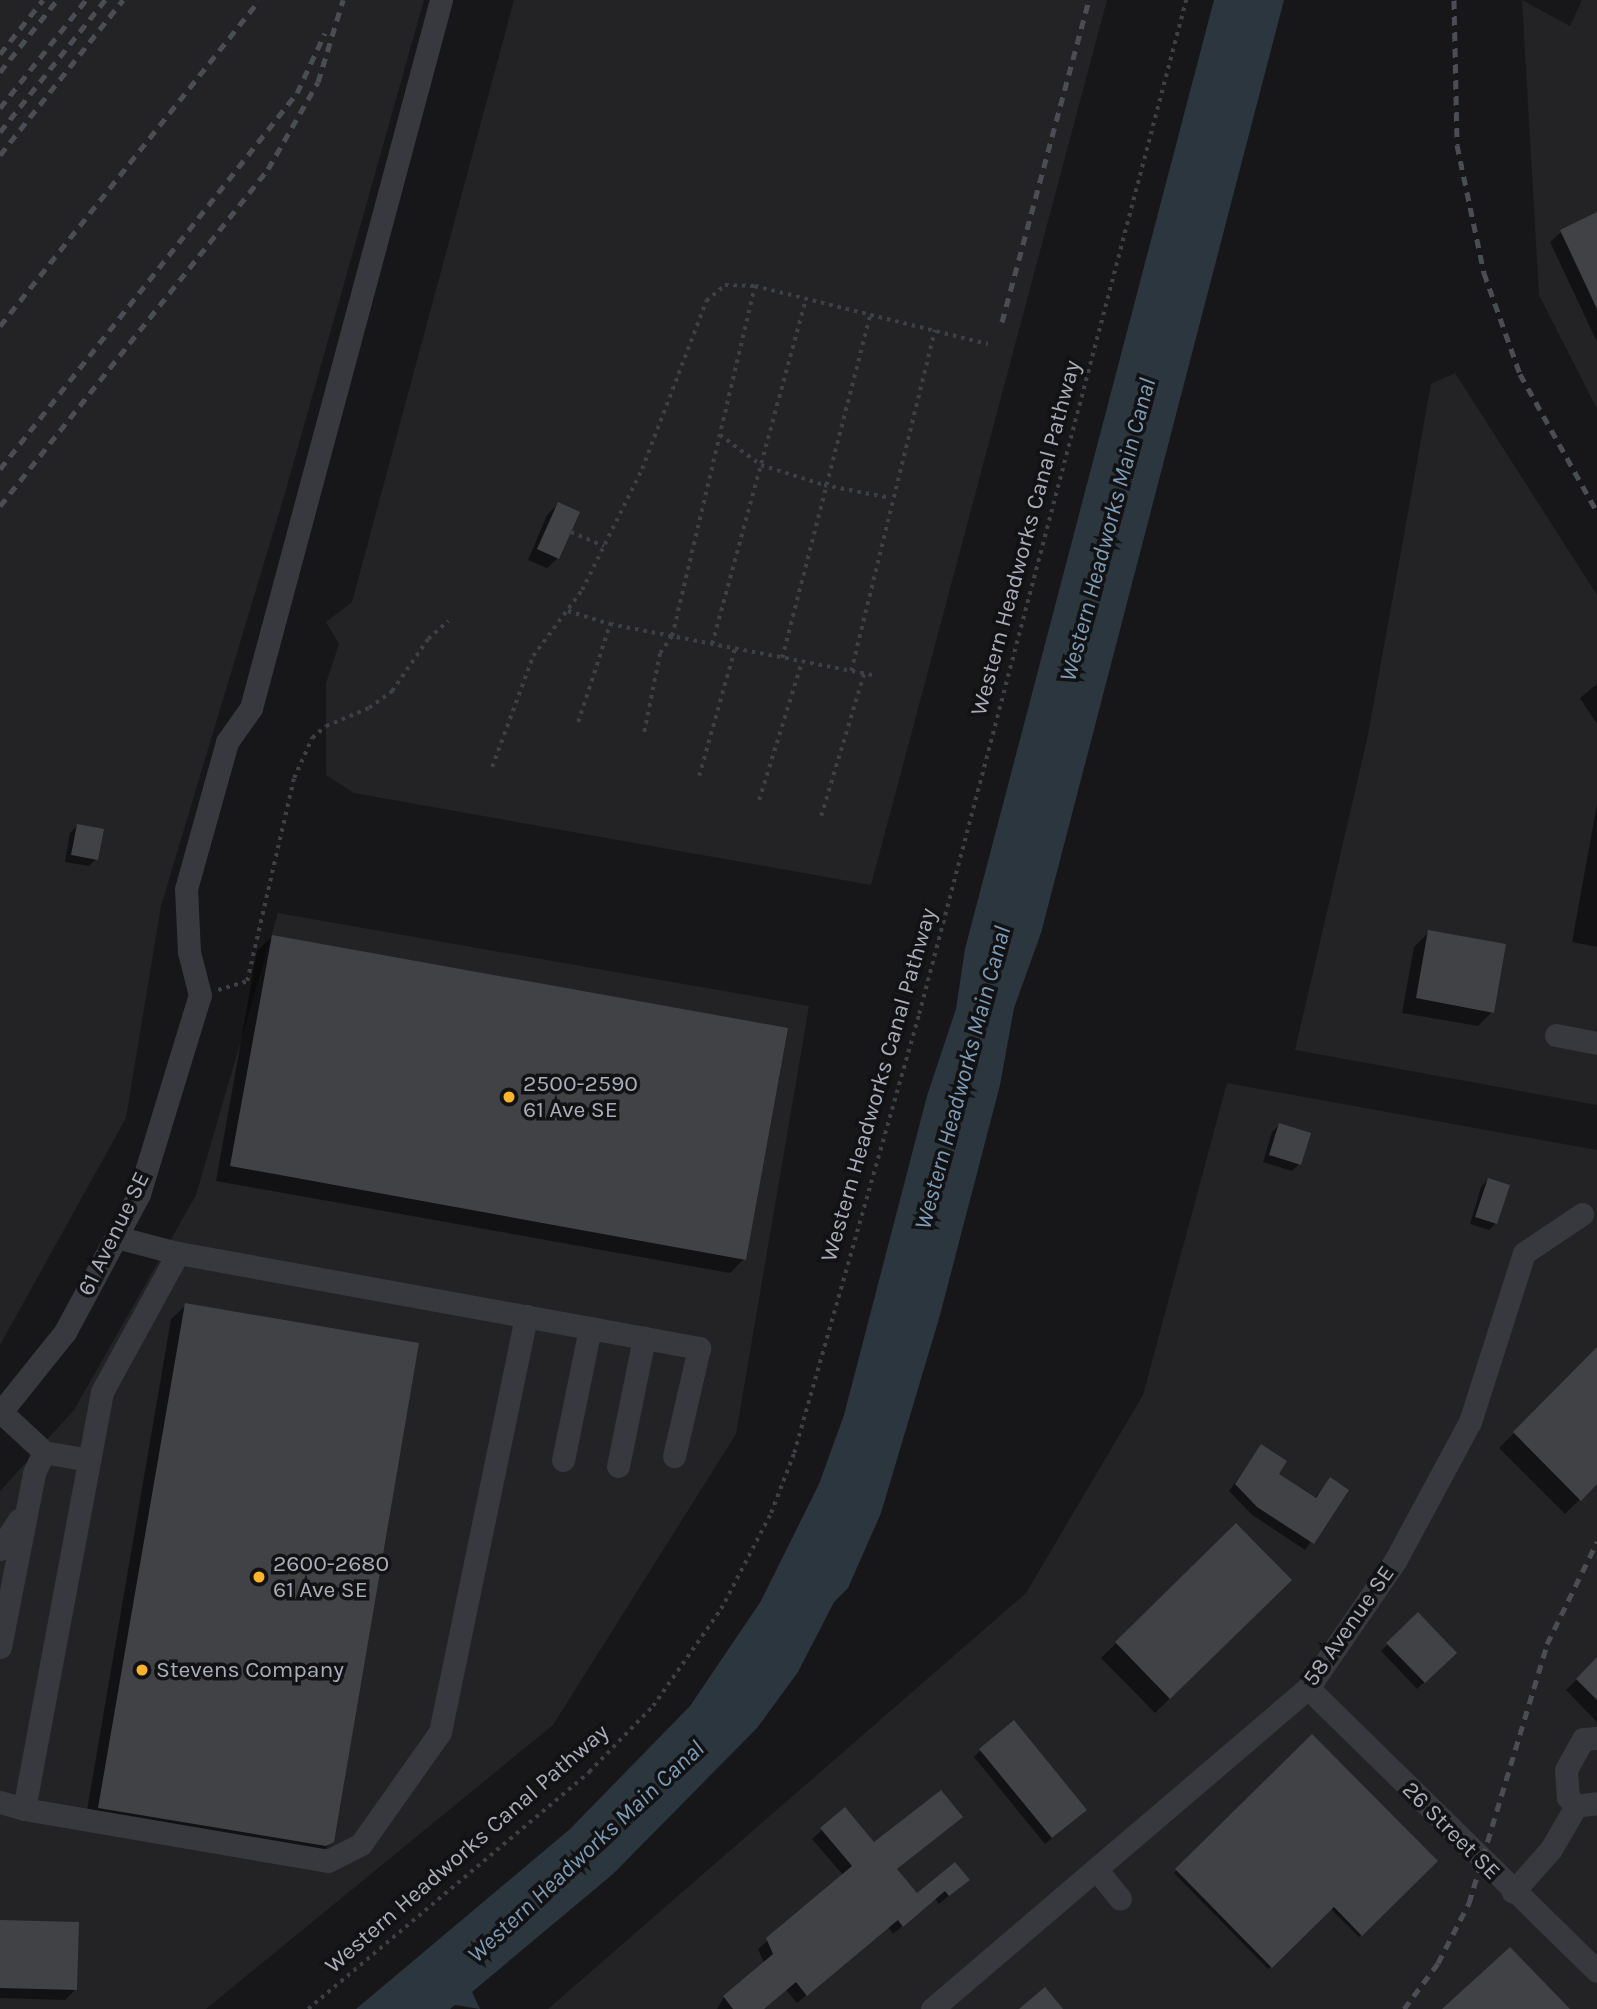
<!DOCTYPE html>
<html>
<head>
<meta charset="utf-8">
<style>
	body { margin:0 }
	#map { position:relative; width:1597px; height:2009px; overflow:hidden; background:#171719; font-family:Karla,sans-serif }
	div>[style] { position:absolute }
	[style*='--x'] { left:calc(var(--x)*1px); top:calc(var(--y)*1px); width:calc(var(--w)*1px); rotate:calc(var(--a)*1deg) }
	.built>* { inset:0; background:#232326 }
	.water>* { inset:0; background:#2c363e }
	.shadow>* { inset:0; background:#0007 }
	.building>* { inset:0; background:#414246 }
	.path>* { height:3.5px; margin-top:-1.75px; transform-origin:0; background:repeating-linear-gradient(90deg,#3d4045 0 3.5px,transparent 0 8.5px) }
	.minor>* { height:23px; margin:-11.5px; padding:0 11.5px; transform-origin:11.5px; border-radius:11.5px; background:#37393e }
	.rail>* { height:5px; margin-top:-2.5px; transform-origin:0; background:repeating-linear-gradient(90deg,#4a4d53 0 9px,transparent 0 16px) }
	.dots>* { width:19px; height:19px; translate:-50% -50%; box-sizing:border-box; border:4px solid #121214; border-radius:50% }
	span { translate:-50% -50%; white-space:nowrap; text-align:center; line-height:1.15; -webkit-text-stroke:7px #121214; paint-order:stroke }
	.street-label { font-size:23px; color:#a8aeba }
	.poi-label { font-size:23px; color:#a8aeba }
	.left { translate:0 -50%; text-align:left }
	.water-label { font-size:24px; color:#7d9cb7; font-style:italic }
</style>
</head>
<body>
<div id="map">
	<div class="built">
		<div style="clip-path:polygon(0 0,424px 0,285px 493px,161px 906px,126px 1118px,0 1345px)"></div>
		<div style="clip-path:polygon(514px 0,1107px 0,871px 885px,354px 793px,326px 775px,326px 683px,339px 644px,326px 622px,352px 602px)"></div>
		<div style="clip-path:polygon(1522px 0,1570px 26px,1582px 0,1597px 0,1597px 409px,1539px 295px)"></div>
		<div style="clip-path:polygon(1455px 373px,1597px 595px,1597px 1105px,1295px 1050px,1368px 735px,1431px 384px)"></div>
		<div style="clip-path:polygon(278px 913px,809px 1006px,736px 1434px,553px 1725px,206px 2009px,0 2009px,0 1491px,74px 1410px,196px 1195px)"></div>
		<div style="clip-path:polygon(1227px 1083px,1597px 1150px,1597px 2009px,548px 2009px,1026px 1593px,1143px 1395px)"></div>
	</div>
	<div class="water">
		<div style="clip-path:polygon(1214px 0,1284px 0,1041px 933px,1014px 1008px,1000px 1085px,940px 1315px,881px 1513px,848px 1588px,834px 1602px,798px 1672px,757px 1728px,613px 1874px,472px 1992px,480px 2009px,455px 2005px,450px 2009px,356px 2009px,570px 1829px,690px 1706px,761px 1601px,819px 1484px,844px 1415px,927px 1096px,956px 1009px,965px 949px)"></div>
	</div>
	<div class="shadow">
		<div style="clip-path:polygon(1597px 214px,1597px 342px,1550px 242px,1561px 232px)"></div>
		<div style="clip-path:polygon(558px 504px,558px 558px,547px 568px,528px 560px,547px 515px)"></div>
		<div style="clip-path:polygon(1597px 684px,1597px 724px,1580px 698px)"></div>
		<div style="clip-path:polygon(1597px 804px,1597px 947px,1572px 942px)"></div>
		<div style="clip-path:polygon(77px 826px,96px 859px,89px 866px,65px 862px,70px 833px)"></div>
		<div style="clip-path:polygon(1429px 932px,1492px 1012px,1478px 1026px,1402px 1013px,1414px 947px)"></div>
		<div style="clip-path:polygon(272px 937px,744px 1259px,730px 1273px,216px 1181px,257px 951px)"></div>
		<div style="clip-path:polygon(1279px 1125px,1299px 1164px,1292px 1171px,1263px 1162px,1272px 1132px)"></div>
		<div style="clip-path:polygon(1488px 1180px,1496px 1223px,1489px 1230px,1470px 1224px,1481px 1187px)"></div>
		<div style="clip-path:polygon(186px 1305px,332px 1842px,317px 1857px,85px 1822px,171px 1319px)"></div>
		<div style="clip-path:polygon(1591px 1356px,1597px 1362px,1597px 1482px,1565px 1514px,1499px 1448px)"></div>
		<div style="clip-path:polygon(1261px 1446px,1276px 1474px,1314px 1499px,1330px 1479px,1347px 1490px,1305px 1550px,1251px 1514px,1229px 1491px)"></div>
		<div style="clip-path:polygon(1236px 1526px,1289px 1580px,1155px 1713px,1101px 1658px)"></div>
		<div style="clip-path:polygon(1418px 1615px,1454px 1653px,1417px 1689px,1381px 1651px)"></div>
		<div style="clip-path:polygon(1597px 1659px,1597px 1722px,1566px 1690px)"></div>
		<div style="clip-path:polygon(1312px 1736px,1435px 1861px,1359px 1937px,1330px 1908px,1268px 1969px,1174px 1873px)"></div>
		<div style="clip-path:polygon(981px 1750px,1078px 1817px,1045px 1844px,974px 1757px)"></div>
		<div style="clip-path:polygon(844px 1810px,874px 1845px,960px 1817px,896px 1870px,917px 1895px,967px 1880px,939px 1904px,935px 1899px,893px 1934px,888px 1927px,797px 2003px,786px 1990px,763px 2009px,717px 2009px,724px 1997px,764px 1963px,758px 1949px,843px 1875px,812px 1839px)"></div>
		<div style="clip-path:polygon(0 1922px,76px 1989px,65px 2000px,0 1998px)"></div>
	</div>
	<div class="building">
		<div style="clip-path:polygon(1597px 212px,1597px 309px,1560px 230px)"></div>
		<div style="clip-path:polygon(558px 502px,580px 512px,559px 559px,537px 549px)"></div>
		<div style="clip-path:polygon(77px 824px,104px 829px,98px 860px,71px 855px)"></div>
		<div style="clip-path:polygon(1428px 930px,1506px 944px,1494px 1013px,1416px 998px)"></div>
		<div style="clip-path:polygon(272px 935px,788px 1028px,746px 1260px,230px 1166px)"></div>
		<div style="clip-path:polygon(1279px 1123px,1311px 1133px,1301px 1165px,1269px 1155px)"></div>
		<div style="clip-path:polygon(1488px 1178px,1510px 1185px,1497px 1224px,1475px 1217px)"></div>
		<div style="clip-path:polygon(185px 1303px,419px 1343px,334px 1842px,326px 1846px,98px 1808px)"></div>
		<div style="clip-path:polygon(1597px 1347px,1597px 1484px,1581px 1501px,1513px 1432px)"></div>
		<div style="clip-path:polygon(1261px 1444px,1287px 1461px,1279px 1474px,1316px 1498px,1330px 1477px,1349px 1490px,1314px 1544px,1257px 1507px,1235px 1484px)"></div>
		<div style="clip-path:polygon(1236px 1523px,1292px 1580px,1170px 1699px,1115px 1642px)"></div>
		<div style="clip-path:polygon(1418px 1612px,1457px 1653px,1425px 1683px,1386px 1643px)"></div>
		<div style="clip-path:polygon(1597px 1657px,1597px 1700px,1576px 1679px)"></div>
		<div style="clip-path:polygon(1014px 1720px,1087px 1810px,1052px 1838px,979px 1749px)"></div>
		<div style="clip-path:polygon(1312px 1734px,1438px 1861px,1362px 1936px,1334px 1907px,1272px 1968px,1175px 1869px)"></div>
		<div style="clip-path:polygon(941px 1790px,963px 1817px,897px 1869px,917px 1893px,955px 1862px,970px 1880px,949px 1896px,945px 1891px,903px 1927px,898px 1920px,807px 1996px,796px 1982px,764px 2009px,733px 2009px,723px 1996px,773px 1954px,766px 1938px,852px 1866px,820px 1828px,845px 1807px,874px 1842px)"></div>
		<div style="clip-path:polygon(0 1920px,79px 1922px,77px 1990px,0 1988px)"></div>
		<div style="clip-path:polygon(1510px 1947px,1570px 2009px,1442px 2009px)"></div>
		<div style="clip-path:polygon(1045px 1987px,1063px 2009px,1019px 2009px)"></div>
	</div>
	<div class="path">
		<div style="--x:720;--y:435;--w:51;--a:36.2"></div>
		<div style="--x:761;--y:465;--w:66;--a:17.6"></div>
		<div style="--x:824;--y:485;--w:68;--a:11"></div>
		<div style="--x:571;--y:532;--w:36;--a:23"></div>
		<div style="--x:568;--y:611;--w:44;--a:17.2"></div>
		<div style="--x:610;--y:624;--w:272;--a:11"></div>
		<div style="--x:712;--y:644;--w:358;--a:-74.8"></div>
		<div style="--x:782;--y:658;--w:354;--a:-75.6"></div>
		<div style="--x:851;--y:671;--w:351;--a:-76.2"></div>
		<div style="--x:578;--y:722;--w:103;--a:-71.9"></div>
		<div style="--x:644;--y:732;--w:81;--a:-78.6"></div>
		<div style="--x:660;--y:653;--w:21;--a:-55"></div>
		<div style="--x:672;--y:636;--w:360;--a:-76.7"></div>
		<div style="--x:492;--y:767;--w:118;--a:-69.7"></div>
		<div style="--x:533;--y:656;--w:82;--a:-53.4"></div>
		<div style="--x:582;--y:590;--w:135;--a:-63.6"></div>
		<div style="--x:642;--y:469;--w:180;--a:-69.1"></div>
		<div style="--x:706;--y:301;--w:25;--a:-40"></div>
		<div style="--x:725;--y:285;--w:30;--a:2"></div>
		<div style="--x:755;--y:286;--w:240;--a:14"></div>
		<div style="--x:699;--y:776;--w:133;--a:-74.3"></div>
		<div style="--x:759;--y:800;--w:145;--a:-72.8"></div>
		<div style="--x:821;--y:816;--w:148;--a:-73.2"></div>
		<div style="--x:218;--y:990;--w:30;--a:-17"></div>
		<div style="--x:247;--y:981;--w:208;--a:-77"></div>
		<div style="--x:294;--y:778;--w:44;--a:-65.8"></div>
		<div style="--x:312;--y:738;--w:18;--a:-41"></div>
		<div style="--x:326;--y:726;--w:47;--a:-22.7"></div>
		<div style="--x:369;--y:708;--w:29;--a:-36"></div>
		<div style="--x:392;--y:691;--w:63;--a:-55.3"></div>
		<div style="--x:428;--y:639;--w:27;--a:-42"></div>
		<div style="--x:308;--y:2009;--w:368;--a:-40.1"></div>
		<div style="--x:589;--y:1772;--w:92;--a:-45.9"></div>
		<div style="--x:653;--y:1706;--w:118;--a:-55"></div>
		<div style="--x:721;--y:1609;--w:108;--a:-62.5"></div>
		<div style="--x:771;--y:1513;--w:64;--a:-69"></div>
		<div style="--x:794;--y:1453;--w:456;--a:-74.1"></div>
		<div style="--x:919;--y:1014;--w:1049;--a:-75.25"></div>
	</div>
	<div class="minor">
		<div style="--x:1556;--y:1035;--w:42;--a:11"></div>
		<div style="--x:116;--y:1237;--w:59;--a:14.7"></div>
		<div style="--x:173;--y:1252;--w:535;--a:10.34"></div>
		<div style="--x:699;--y:1348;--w:111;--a:103"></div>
		<div style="--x:178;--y:1253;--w:158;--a:118.7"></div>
		<div style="--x:102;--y:1392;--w:424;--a:100.6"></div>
		<div style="--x:24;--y:1809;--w:308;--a:9.7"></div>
		<div style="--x:328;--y:1861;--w:37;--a:-27"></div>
		<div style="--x:361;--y:1844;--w:137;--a:-54.8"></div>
		<div style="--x:440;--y:1732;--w:425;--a:-78.3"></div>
		<div style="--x:1;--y:1412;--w:59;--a:42.9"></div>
		<div style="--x:44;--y:1452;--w:46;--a:10.1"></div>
		<div style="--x:0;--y:1413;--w:104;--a:-51.3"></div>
		<div style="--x:65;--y:1332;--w:157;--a:-61.8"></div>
		<div style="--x:139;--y:1194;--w:208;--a:-73"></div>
		<div style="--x:200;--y:995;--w:44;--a:-104.3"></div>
		<div style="--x:189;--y:952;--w:63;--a:-92.7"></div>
		<div style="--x:186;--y:889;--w:153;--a:-74.4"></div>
		<div style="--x:227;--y:742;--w:42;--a:-54.8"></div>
		<div style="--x:251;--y:708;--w:733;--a:-74.98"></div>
		<div style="--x:563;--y:1460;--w:135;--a:-78.4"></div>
		<div style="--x:618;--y:1466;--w:131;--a:-78.5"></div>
		<div style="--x:0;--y:1549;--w:35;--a:-57"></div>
		<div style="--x:0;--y:1647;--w:177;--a:-78.9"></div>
		<div style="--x:34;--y:1473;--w:23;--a:-65"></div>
		<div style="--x:1308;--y:1688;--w:404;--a:44.4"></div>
		<div style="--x:1597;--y:1738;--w:14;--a:176"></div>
		<div style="--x:1583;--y:1739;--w:35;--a:119"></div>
		<div style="--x:1566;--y:1770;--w:27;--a:86"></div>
		<div style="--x:1568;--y:1797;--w:12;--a:48"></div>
		<div style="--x:1576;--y:1806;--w:21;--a:-8"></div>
		<div style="--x:0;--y:1802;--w:25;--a:16"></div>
		<div style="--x:1096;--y:1869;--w:38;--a:51"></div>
		<div style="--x:1513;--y:1892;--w:57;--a:-48.5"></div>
		<div style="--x:1551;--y:1849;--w:50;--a:-59.8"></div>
		<div style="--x:932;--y:2009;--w:494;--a:-40.5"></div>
		<div style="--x:1308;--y:1688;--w:154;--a:-55.6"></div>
		<div style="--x:1395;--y:1561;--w:158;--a:-61.7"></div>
		<div style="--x:1470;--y:1422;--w:177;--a:-72.3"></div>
		<div style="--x:1524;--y:1253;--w:70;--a:-33.9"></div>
	</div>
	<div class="rail">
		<div style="--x:1454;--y:0;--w:145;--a:88.8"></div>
		<div style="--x:1457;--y:145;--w:131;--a:78.1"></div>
		<div style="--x:1484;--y:273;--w:107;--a:70.4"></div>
		<div style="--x:1520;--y:374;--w:158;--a:60.8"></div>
		<div style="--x:0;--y:54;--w:69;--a:-51.5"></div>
		<div style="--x:0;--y:72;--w:92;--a:-51.6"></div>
		<div style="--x:0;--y:108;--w:138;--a:-51.5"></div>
		<div style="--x:0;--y:132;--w:169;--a:-51.5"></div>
		<div style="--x:0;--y:155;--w:198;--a:-51.6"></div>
		<div style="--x:1002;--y:322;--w:334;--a:-74.9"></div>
		<div style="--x:0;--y:326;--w:416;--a:-51.5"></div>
		<div style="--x:0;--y:469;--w:479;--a:-51.7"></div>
		<div style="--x:297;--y:93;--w:66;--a:-65"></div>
		<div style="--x:0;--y:506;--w:431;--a:-51.5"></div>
		<div style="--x:268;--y:169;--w:100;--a:-60.1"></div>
		<div style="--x:318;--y:82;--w:86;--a:-73"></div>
		<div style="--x:1404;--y:2009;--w:57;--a:-53.5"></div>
		<div style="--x:1438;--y:1963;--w:68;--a:-62.7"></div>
		<div style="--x:1469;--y:1903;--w:270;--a:-73.2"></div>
		<div style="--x:1547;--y:1644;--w:114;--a:-63.9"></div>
	</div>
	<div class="dots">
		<div style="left:509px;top:1097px;background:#fdb42b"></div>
		<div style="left:259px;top:1577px;background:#fdb42b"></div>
		<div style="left:142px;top:1670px;background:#fdb42b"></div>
	</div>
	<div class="street-label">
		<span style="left:1026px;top:538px;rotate:-75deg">Western Headworks Canal Pathway</span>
		<span style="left:879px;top:1085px;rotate:-74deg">Western Headworks Canal Pathway</span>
		<span style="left:114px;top:1234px;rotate:-64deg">61 Avenue SE</span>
		<span style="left:1349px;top:1626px;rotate:-55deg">58 Avenue SE</span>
		<span style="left:1451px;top:1831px;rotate:45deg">26 Street SE</span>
		<span style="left:467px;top:1849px;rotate:-41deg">Western Headworks Canal Pathway</span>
	</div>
	<div class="poi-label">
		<span class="left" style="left:523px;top:1097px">2500-2590<br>61 Ave SE</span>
		<span class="left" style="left:273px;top:1577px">2600-2680<br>61 Ave SE</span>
		<span class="left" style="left:156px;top:1670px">Stevens Company</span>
	</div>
	<div class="water-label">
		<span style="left:1108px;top:530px;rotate:-75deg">Western Headworks Main Canal</span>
		<span style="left:963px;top:1078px;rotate:-75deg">Western Headworks Main Canal</span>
		<span style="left:586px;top:1852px;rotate:-43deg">Western Headworks Main Canal</span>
	</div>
</div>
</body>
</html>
